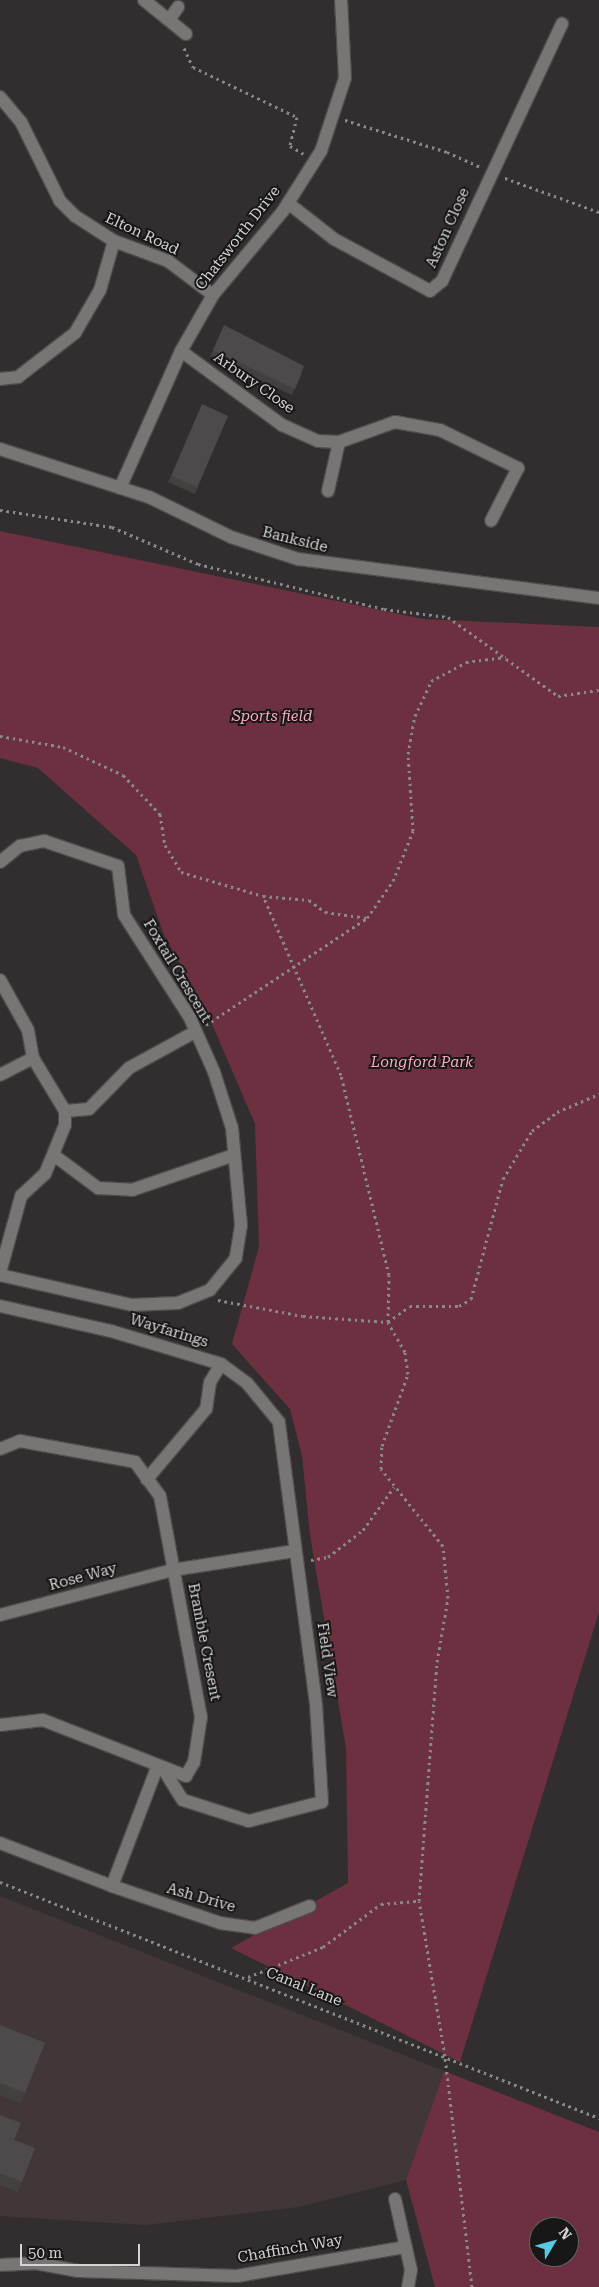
<!DOCTYPE html>
<html>
<head>
<meta charset="utf-8">
<style>
	body { margin:0 }
	#map { position:relative; width:599px; height:2287px; overflow:hidden; background:#322e2f; font-family:"Roboto Serif",serif }
	div>[style] { position:absolute }
	[style*='--x'] { left:calc(var(--x)*1px); top:calc(var(--y)*1px); width:calc(var(--w)*1px); rotate:calc(var(--a)*1deg) }
	.built>* { inset:0; background:#413739 }
	.green>* { inset:0; background:#6c3040 }
	.path>* { height:3px; margin-top:-1.5px; transform-origin:0; background:repeating-linear-gradient(90deg,#8a8888 0 2.5px,transparent 0 6.5px) }
	.roads { filter:drop-shadow(1px 0 #4e4c4c) drop-shadow(-1px 0 #4e4c4c) drop-shadow(0 1px #4e4c4c) drop-shadow(0 -1px #4e4c4c) }
	.minor>* { height:12px; margin:-6px; padding:0 6px; transform-origin:6px; border-radius:6px; background:#787575 }
	.wall>* { inset:0; background:#434040 }
	.building>* { inset:0; background:#4e4a4b }
	span { translate:-50% -50%; white-space:nowrap; text-align:center; line-height:1.15; -webkit-text-stroke:4px #181717; paint-order:stroke }
	.street-label { font-size:15px; color:#d5d3d3 }
	.park-label { font-size:15px; color:#fca9bc; font-style:italic }
	.north { position:absolute; left:529px; top:2217px; width:50px; height:50px; box-sizing:border-box; background:#181717; border:1px solid #646262; border-radius:50%; rotate:53deg; font-size:14px; font-weight:700; line-height:20px; text-align:center; color:#d5d3d3 }
	.north::after { content:''; display:block; margin:auto; width:18px; height:22px; background:#57c9e2; clip-path:polygon(50% 0,100% 100%,50% 72%,0 100%) }
	.scale { position:absolute; left:20px; top:2244px; width:120px; height:22px; box-sizing:border-box; border:2px solid #d5d3d3; border-top:0; padding-left:6px; font-size:15px; line-height:18px; white-space:nowrap; color:#d5d3d3; -webkit-text-stroke:4px #181717; paint-order:stroke }
</style>
</head>
<body>
<div id="map">
	<div class="built">
		<div style="clip-path:polygon(0 1896px,444px 2071px,406px 2180px,298px 2207px,145px 2225px,0 2216px)"></div>
	</div>
	<div class="green">
		<div style="clip-path:polygon(0 531px,423px 619px,599px 627px,599px 1612px,460px 2062px,231px 1948px,348px 1883px,346px 1748px,310px 1535px,302px 1456px,290px 1409px,232px 1344px,259px 1247px,255px 1124px,206px 1010px,164px 935px,136px 855px,38px 768px,0 758px)"></div>
		<div style="clip-path:polygon(evenodd,444px 2071px,599px 2132px,599px 2287px,435px 2287px,406px 2180px,444px 2071px,539px 2227px,569px 2227px,569px 2257px,539px 2257px,539px 2227px)"></div>
	</div>
	<div class="path">
		<div style="--x:184;--y:48;--w:21;--a:65"></div>
		<div style="--x:193;--y:67;--w:115;--a:25.7"></div>
		<div style="--x:297;--y:117;--w:30;--a:104"></div>
		<div style="--x:290;--y:146;--w:16;--a:30"></div>
		<div style="--x:345;--y:120;--w:107;--a:17.4"></div>
		<div style="--x:447;--y:152;--w:37;--a:24"></div>
		<div style="--x:505;--y:178;--w:100;--a:19.9"></div>
		<div style="--x:0;--y:510;--w:113;--a:8.6"></div>
		<div style="--x:112;--y:527;--w:94;--a:23.3"></div>
		<div style="--x:198;--y:564;--w:191;--a:13.6"></div>
		<div style="--x:384;--y:609;--w:64;--a:7.1"></div>
		<div style="--x:448;--y:617;--w:135;--a:35.7"></div>
		<div style="--x:558;--y:696;--w:41;--a:-8.3"></div>
		<div style="--x:0;--y:736;--w:64;--a:9.9"></div>
		<div style="--x:63;--y:747;--w:66;--a:25"></div>
		<div style="--x:123;--y:775;--w:54;--a:46.5"></div>
		<div style="--x:160;--y:814;--w:31;--a:81"></div>
		<div style="--x:165;--y:845;--w:31;--a:59"></div>
		<div style="--x:181;--y:872;--w:85;--a:16.3"></div>
		<div style="--x:263;--y:896;--w:46;--a:5"></div>
		<div style="--x:309;--y:900;--w:20;--a:37"></div>
		<div style="--x:325;--y:912;--w:42;--a:8.1"></div>
		<div style="--x:206;--y:1025;--w:193;--a:-33.6"></div>
		<div style="--x:367;--y:918;--w:45;--a:-54.9"></div>
		<div style="--x:393;--y:881;--w:54;--a:-68.2"></div>
		<div style="--x:413;--y:831;--w:77;--a:-93.7"></div>
		<div style="--x:408;--y:754;--w:39;--a:-80"></div>
		<div style="--x:415;--y:716;--w:38;--a:-65"></div>
		<div style="--x:431;--y:681;--w:40;--a:-28"></div>
		<div style="--x:466;--y:662;--w:40;--a:-7.1"></div>
		<div style="--x:218;--y:1300;--w:86;--a:10.7"></div>
		<div style="--x:303;--y:1316;--w:85;--a:4"></div>
		<div style="--x:388;--y:1322;--w:47;--a:-88.8"></div>
		<div style="--x:389;--y:1275;--w:206;--a:-103.5"></div>
		<div style="--x:341;--y:1075;--w:195;--a:-113.5"></div>
		<div style="--x:311;--y:1560;--w:17;--a:-10"></div>
		<div style="--x:328;--y:1557;--w:44;--a:-37.6"></div>
		<div style="--x:363;--y:1530;--w:53;--a:-54.2"></div>
		<div style="--x:0;--y:1882;--w:644;--a:21.5"></div>
		<div style="--x:248;--y:1977;--w:81;--a:-21.8"></div>
		<div style="--x:323;--y:1947;--w:72;--a:-36.6"></div>
		<div style="--x:381;--y:1904;--w:38;--a:-5"></div>
		<div style="--x:472;--y:2287;--w:233;--a:-96.7"></div>
		<div style="--x:445;--y:2056;--w:157;--a:-99.5"></div>
		<div style="--x:419;--y:1901;--w:240;--a:-85.7"></div>
		<div style="--x:437;--y:1662;--w:65;--a:-80.2"></div>
		<div style="--x:448;--y:1598;--w:52;--a:-95.5"></div>
		<div style="--x:443;--y:1546;--w:99;--a:-128.8"></div>
		<div style="--x:381;--y:1469;--w:23;--a:-88"></div>
		<div style="--x:382;--y:1446;--w:77;--a:-70.1"></div>
		<div style="--x:408;--y:1374;--w:22;--a:-98"></div>
		<div style="--x:405;--y:1352;--w:34;--a:-120"></div>
		<div style="--x:388;--y:1322;--w:27;--a:-36"></div>
		<div style="--x:410;--y:1306;--w:49;--a:0"></div>
		<div style="--x:459;--y:1306;--w:14;--a:-30"></div>
		<div style="--x:471;--y:1299;--w:124;--a:-75.1"></div>
		<div style="--x:503;--y:1179;--w:56;--a:-58.9"></div>
		<div style="--x:532;--y:1131;--w:31;--a:-37"></div>
		<div style="--x:557;--y:1112;--w:46;--a:-23.2"></div>
	</div>
	<div class="roads">
		<div class="minor">
			<div style="--x:144;--y:0;--w:54;--a:39"></div>
			<div style="--x:169;--y:20;--w:16;--a:-55"></div>
			<div style="--x:0;--y:97;--w:33;--a:50"></div>
			<div style="--x:21;--y:122;--w:88;--a:63.7"></div>
			<div style="--x:60;--y:201;--w:21;--a:45"></div>
			<div style="--x:75;--y:216;--w:46;--a:32.7"></div>
			<div style="--x:114;--y:241;--w:58;--a:20.3"></div>
			<div style="--x:168;--y:261;--w:56;--a:37.1"></div>
			<div style="--x:288;--y:203;--w:58;--a:38"></div>
			<div style="--x:334;--y:239;--w:109;--a:28.4"></div>
			<div style="--x:430;--y:291;--w:16;--a:-40"></div>
			<div style="--x:442;--y:281;--w:284;--a:-65"></div>
			<div style="--x:181;--y:351;--w:125;--a:36.2"></div>
			<div style="--x:282;--y:425;--w:39;--a:24"></div>
			<div style="--x:318;--y:441;--w:21;--a:3"></div>
			<div style="--x:339;--y:442;--w:59;--a:-19.7"></div>
			<div style="--x:395;--y:422;--w:46;--a:10.1"></div>
			<div style="--x:440;--y:430;--w:87;--a:26"></div>
			<div style="--x:518;--y:468;--w:59;--a:117"></div>
			<div style="--x:0;--y:379;--w:18;--a:-6"></div>
			<div style="--x:18;--y:377;--w:72;--a:-37.7"></div>
			<div style="--x:75;--y:333;--w:50;--a:-59.8"></div>
			<div style="--x:100;--y:290;--w:51;--a:-74.1"></div>
			<div style="--x:0;--y:449;--w:157;--a:17.9"></div>
			<div style="--x:149;--y:497;--w:91;--a:26"></div>
			<div style="--x:231;--y:537;--w:71;--a:18.2"></div>
			<div style="--x:298;--y:559;--w:304;--a:7.4"></div>
			<div style="--x:120;--y:488;--w:150;--a:-66"></div>
			<div style="--x:181;--y:351;--w:64;--a:-60.3"></div>
			<div style="--x:213;--y:295;--w:109;--a:-50.2"></div>
			<div style="--x:283;--y:211;--w:71;--a:-57.7"></div>
			<div style="--x:321;--y:151;--w:77;--a:-71.8"></div>
			<div style="--x:345;--y:78;--w:78;--a:-92.9"></div>
			<div style="--x:328;--y:491;--w:50;--a:-77.3"></div>
			<div style="--x:0;--y:862;--w:26;--a:-39"></div>
			<div style="--x:20;--y:846;--w:25;--a:-12"></div>
			<div style="--x:44;--y:841;--w:78;--a:18.7"></div>
			<div style="--x:118;--y:866;--w:49;--a:83"></div>
			<div style="--x:124;--y:915;--w:122;--a:57.3"></div>
			<div style="--x:190;--y:1018;--w:59;--a:66"></div>
			<div style="--x:214;--y:1072;--w:59;--a:72.2"></div>
			<div style="--x:232;--y:1128;--w:97;--a:84.7"></div>
			<div style="--x:241;--y:1225;--w:33;--a:99"></div>
			<div style="--x:236;--y:1258;--w:41;--a:129.1"></div>
			<div style="--x:210;--y:1290;--w:35;--a:158"></div>
			<div style="--x:177;--y:1303;--w:45;--a:177.5"></div>
			<div style="--x:132;--y:1305;--w:135;--a:-167.2"></div>
			<div style="--x:0;--y:980;--w:57;--a:60.8"></div>
			<div style="--x:28;--y:1030;--w:28;--a:80"></div>
			<div style="--x:33;--y:1058;--w:37;--a:153"></div>
			<div style="--x:65;--y:1111;--w:24;--a:-5"></div>
			<div style="--x:89;--y:1109;--w:57;--a:-45.7"></div>
			<div style="--x:129;--y:1068;--w:75;--a:-28.6"></div>
			<div style="--x:55;--y:1156;--w:54;--a:36.7"></div>
			<div style="--x:98;--y:1188;--w:34;--a:3"></div>
			<div style="--x:132;--y:1190;--w:108;--a:-18.9"></div>
			<div style="--x:0;--y:1273;--w:80;--a:-74.7"></div>
			<div style="--x:21;--y:1196;--w:33;--a:-43"></div>
			<div style="--x:45;--y:1174;--w:53;--a:-67.8"></div>
			<div style="--x:65;--y:1125;--w:14;--a:-90"></div>
			<div style="--x:65;--y:1111;--w:62;--a:-121.1"></div>
			<div style="--x:0;--y:1306;--w:114;--a:12.7"></div>
			<div style="--x:111;--y:1331;--w:115;--a:16.7"></div>
			<div style="--x:221;--y:1364;--w:21;--a:121"></div>
			<div style="--x:210;--y:1382;--w:27;--a:98"></div>
			<div style="--x:206;--y:1409;--w:92;--a:130.1"></div>
			<div style="--x:0;--y:1449;--w:22;--a:-22"></div>
			<div style="--x:20;--y:1441;--w:117;--a:10.3"></div>
			<div style="--x:135;--y:1462;--w:42;--a:53.7"></div>
			<div style="--x:160;--y:1496;--w:225;--a:79.5"></div>
			<div style="--x:201;--y:1717;--w:46;--a:98.8"></div>
			<div style="--x:194;--y:1762;--w:16;--a:120"></div>
			<div style="--x:186;--y:1776;--w:154;--a:-158.6"></div>
			<div style="--x:43;--y:1720;--w:43;--a:173.4"></div>
			<div style="--x:0;--y:1615;--w:179;--a:-14.6"></div>
			<div style="--x:173;--y:1570;--w:123;--a:-8.9"></div>
			<div style="--x:162;--y:1767;--w:39;--a:58"></div>
			<div style="--x:183;--y:1800;--w:69;--a:17.7"></div>
			<div style="--x:249;--y:1821;--w:75;--a:-14.6"></div>
			<div style="--x:322;--y:1802;--w:98;--a:-93.5"></div>
			<div style="--x:316;--y:1704;--w:284;--a:-97.5"></div>
			<div style="--x:279;--y:1422;--w:50;--a:-129.4"></div>
			<div style="--x:247;--y:1383;--w:32;--a:-144"></div>
			<div style="--x:0;--y:1843;--w:120;--a:21"></div>
			<div style="--x:112;--y:1886;--w:129;--a:-69.2"></div>
			<div style="--x:112;--y:1886;--w:114;--a:18.9"></div>
			<div style="--x:220;--y:1923;--w:35;--a:8"></div>
			<div style="--x:255;--y:1928;--w:59;--a:-21.8"></div>
			<div style="--x:395;--y:2199;--w:73;--a:77.3"></div>
			<div style="--x:411;--y:2270;--w:17;--a:100"></div>
			<div style="--x:0;--y:2265;--w:35;--a:-3"></div>
			<div style="--x:35;--y:2263;--w:44;--a:10.5"></div>
			<div style="--x:78;--y:2271;--w:159;--a:1.8"></div>
			<div style="--x:237;--y:2276;--w:170;--a:-9.8"></div>
		</div>
	</div>
	<div class="wall">
		<div style="clip-path:polygon(213px 350px,302px 373px,292px 395px,210px 357px)"></div>
		<div style="clip-path:polygon(228px 416px,195px 494px,168px 482px,171px 476px)"></div>
		<div style="clip-path:polygon(0 2025px,45px 2043px,21px 2103px,0 2095px)"></div>
		<div style="clip-path:polygon(0 2115px,14px 2140px,35px 2148px,18px 2192px,0 2185px)"></div>
	</div>
	<div class="building">
		<div style="clip-path:polygon(224px 325px,304px 366px,295px 389px,213px 350px)"></div>
		<div style="clip-path:polygon(202px 404px,228px 416px,197px 487px,171px 476px)"></div>
		<div style="clip-path:polygon(0 2025px,45px 2043px,25px 2093px,0 2083px)"></div>
		<div style="clip-path:polygon(0 2115px,21px 2123px,14px 2140px,35px 2148px,22px 2182px,0 2173px)"></div>
	</div>
	<div class="street-label">
		<span style="left:448px;top:228px;rotate:-66deg">Aston Close</span>
		<span style="left:142px;top:234px;rotate:25deg">Elton Road</span>
		<span style="left:238px;top:238px;rotate:-52deg">Chatsworth Drive</span>
		<span style="left:254px;top:383px;rotate:35deg">Arbury Close</span>
		<span style="left:295px;top:540px;rotate:14deg">Bankside</span>
		<span style="left:177px;top:971px;rotate:59deg">Foxtail Crescent</span>
		<span style="left:169px;top:1331px;rotate:17deg">Wayfarings</span>
		<span style="left:83px;top:1577px;rotate:-15deg">Rose Way</span>
		<span style="left:204px;top:1642px;rotate:79deg">Bramble Cresent</span>
		<span style="left:327px;top:1660px;rotate:82deg">Field View</span>
		<span style="left:201px;top:1898px;rotate:16deg">Ash Drive</span>
		<span style="left:304px;top:1987px;rotate:22deg">Canal Lane</span>
		<span style="left:290px;top:2249px;rotate:-10deg">Chaffinch Way</span>
	</div>
	<div class="park-label">
		<span style="left:272px;top:717px">Sports field</span>
		<span style="left:422px;top:1063px">Longford Park</span>
	</div>
	<div class="north">N</div>
	<div class="scale">50 m</div>
</div>
</body>
</html>
